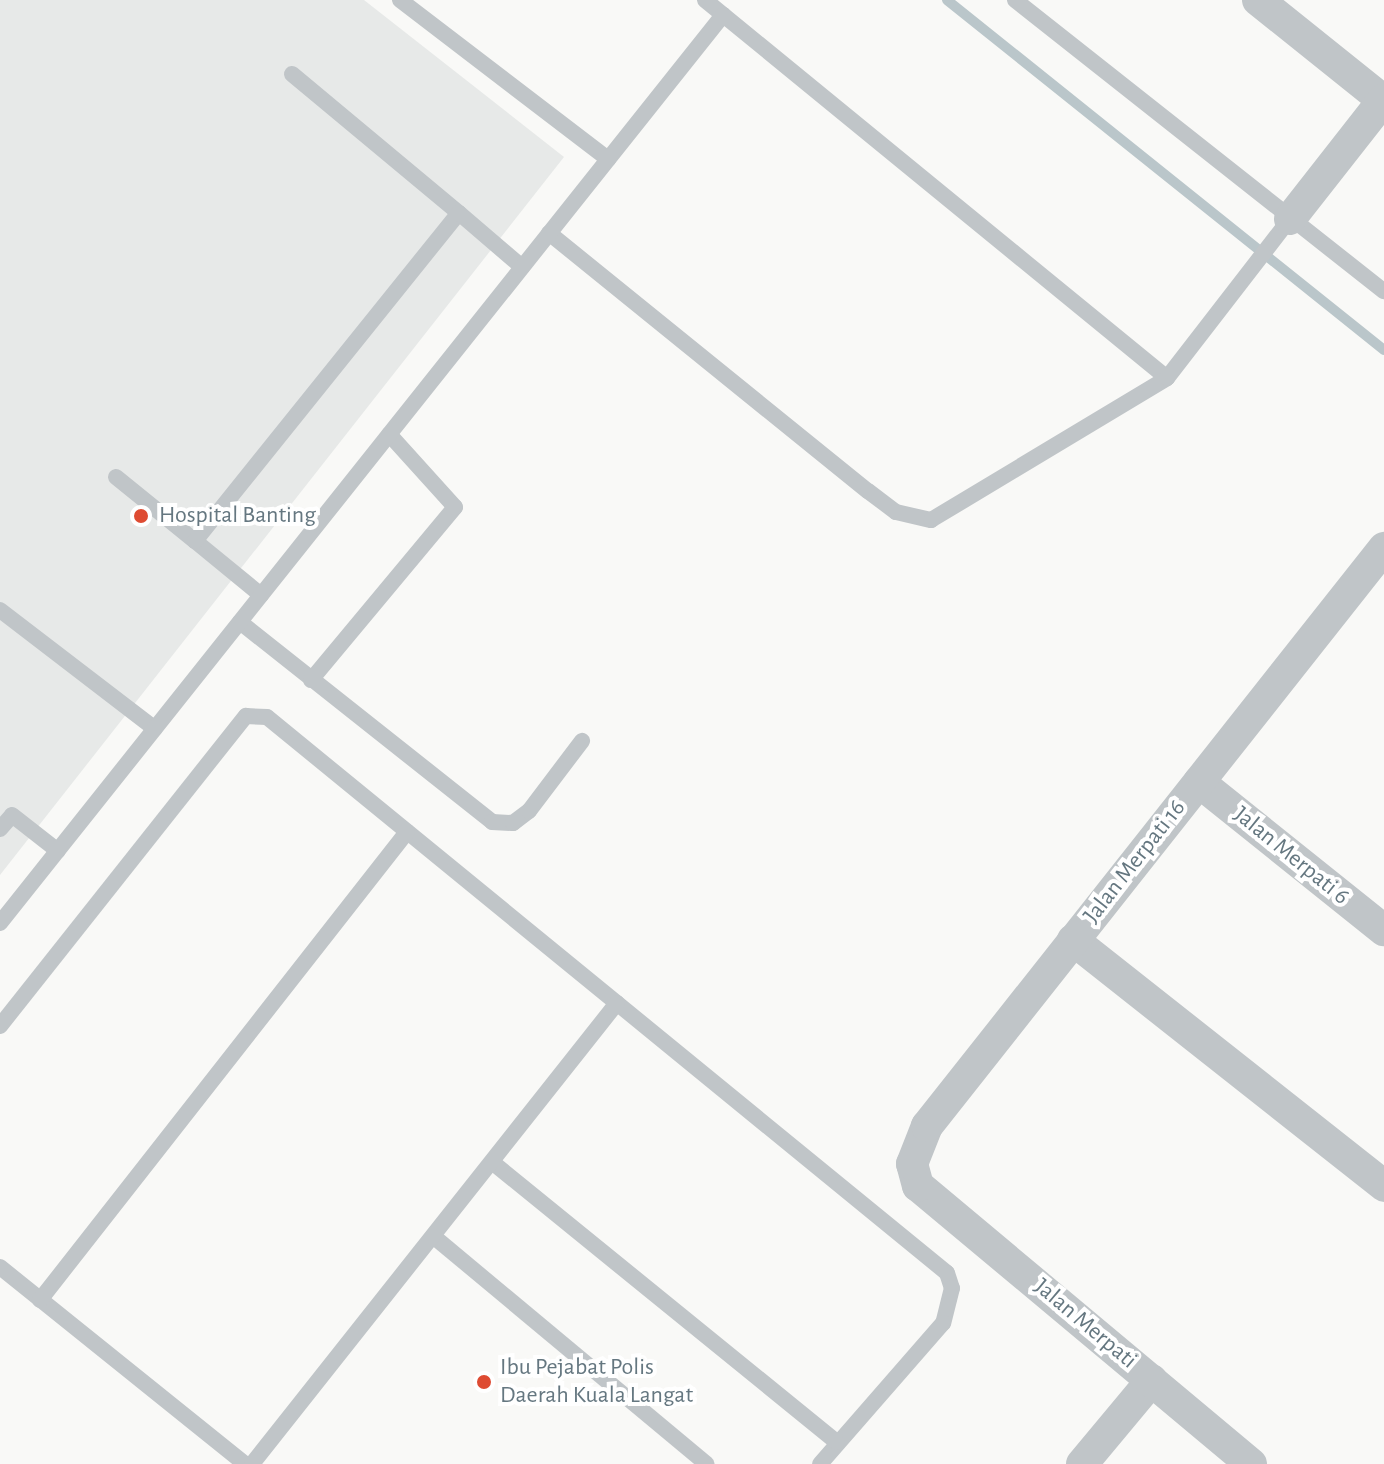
<!DOCTYPE html>
<html>
<head>
<meta charset="utf-8">
<style>
	body { margin:0 }
	#map { position:relative; width:1384px; height:1464px; overflow:hidden; background:#f9f9f7; font-family:"Alegreya Sans",sans-serif }
	div>[style] { position:absolute }
	[style*='--x'] { left:calc(var(--x)*1px); top:calc(var(--y)*1px); width:calc(var(--w)*1px); rotate:calc(var(--a)*1deg) }
	.built>* { inset:0; background:#e7e9e8 }
	.stream>* { height:10px; margin:-5px; padding:0 5px; transform-origin:5px; border-radius:5px; background:#bac6ca }
	.service>* { height:16px; margin:-8px; padding:0 8px; transform-origin:8px; border-radius:8px; background:#c0c5c8 }
	.minor>* { height:32px; margin:-16px; padding:0 16px; transform-origin:16px; border-radius:16px; background:#c0c5c8 }
	.dots>* { width:22px; height:22px; translate:-50% -50%; box-sizing:border-box; border:4px solid #fff; border-radius:50% }
	span { translate:-50% -50%; white-space:nowrap; text-align:center; line-height:1.15; -webkit-text-stroke:8px #fff; paint-order:stroke }
	.poi-label { font-size:24px; color:#657780 }
	.left { translate:0 -50%; text-align:left }
	.street-label { font-size:24px; color:#657780 }
</style>
</head>
<body>
<div id="map">
	<div class="built">
		<div style="clip-path:polygon(0 0,364px 0,564px 157px,0 875px)"></div>
	</div>
	<div class="stream">
		<div style="--x:947;--y:0;--w:560;--a:38.69"></div>
	</div>
	<div class="service">
		<div style="--x:400;--y:0;--w:262;--a:37.4"></div>
		<div style="--x:705;--y:0;--w:597;--a:39.29"></div>
		<div style="--x:1015;--y:0;--w:470;--a:38.3"></div>
		<div style="--x:292;--y:74;--w:217;--a:39.8"></div>
		<div style="--x:549;--y:233;--w:410;--a:39"></div>
		<div style="--x:868;--y:491;--w:35;--a:37"></div>
		<div style="--x:896;--y:512;--w:36;--a:13"></div>
		<div style="--x:931;--y:520;--w:275;--a:-31"></div>
		<div style="--x:1167;--y:378;--w:201;--a:-52.3"></div>
		<div style="--x:116;--y:477;--w:102;--a:39"></div>
		<div style="--x:261;--y:595;--w:85;--a:-140.7"></div>
		<div style="--x:195;--y:541;--w:421;--a:-51.2"></div>
		<div style="--x:459;--y:213;--w:83;--a:40.6"></div>
		<div style="--x:0;--y:610;--w:195;--a:37.5"></div>
		<div style="--x:240;--y:622;--w:322;--a:38.4"></div>
		<div style="--x:492;--y:822;--w:21;--a:3"></div>
		<div style="--x:513;--y:823;--w:20;--a:-37"></div>
		<div style="--x:529;--y:811;--w:88;--a:-52.9"></div>
		<div style="--x:311;--y:680;--w:225;--a:-50.2"></div>
		<div style="--x:455;--y:507;--w:98;--a:-132.1"></div>
		<div style="--x:0;--y:829;--w:18;--a:-49"></div>
		<div style="--x:12;--y:815;--w:58;--a:38"></div>
		<div style="--x:0;--y:923;--w:1161;--a:-51.47"></div>
		<div style="--x:0;--y:1026;--w:396;--a:-51.6"></div>
		<div style="--x:246;--y:716;--w:21;--a:3"></div>
		<div style="--x:267;--y:717;--w:878;--a:39.27"></div>
		<div style="--x:947;--y:1273;--w:16;--a:72"></div>
		<div style="--x:952;--y:1288;--w:36;--a:104"></div>
		<div style="--x:943;--y:1323;--w:187;--a:131.1"></div>
		<div style="--x:492;--y:1162;--w:444;--a:39.1"></div>
		<div style="--x:433;--y:1236;--w:356;--a:39.8"></div>
		<div style="--x:0;--y:1267;--w:314;--a:38.8"></div>
		<div style="--x:40;--y:1300;--w:595;--a:-51.9"></div>
		<div style="--x:252;--y:1464;--w:588;--a:-51.63"></div>
	</div>
	<div class="minor">
		<div style="--x:1258;--y:0;--w:160;--a:38.7"></div>
		<div style="--x:1290;--y:219;--w:152;--a:-51.9"></div>
		<div style="--x:1199;--y:782;--w:237;--a:38.7"></div>
		<div style="--x:1073;--y:940;--w:397;--a:38.3"></div>
		<div style="--x:1082;--y:1464;--w:109;--a:-50.2"></div>
		<div style="--x:1251;--y:1464;--w:434;--a:-140.1"></div>
		<div style="--x:918;--y:1186;--w:23;--a:-105"></div>
		<div style="--x:912;--y:1164;--w:41;--a:-68.5"></div>
		<div style="--x:927;--y:1126;--w:737;--a:-51.67"></div>
	</div>
	<div class="dots">
		<div style="left:141px;top:516px;background:#de4b32"></div>
		<div style="left:484px;top:1382px;background:#de4b32"></div>
	</div>
	<div class="poi-label">
		<span class="left" style="left:159px;top:516px">Hospital Banting</span>
		<span class="left" style="left:500px;top:1382px">Ibu Pejabat Polis<br>Daerah Kuala Langat</span>
	</div>
	<div class="street-label">
		<span style="left:1291px;top:856px;rotate:39deg">Jalan Merpati 6</span>
		<span style="left:1135px;top:862px;rotate:-52deg">Jalan Merpati 16</span>
		<span style="left:1085px;top:1324px;rotate:40deg">Jalan Merpati</span>
	</div>
</div>
</body>
</html>
